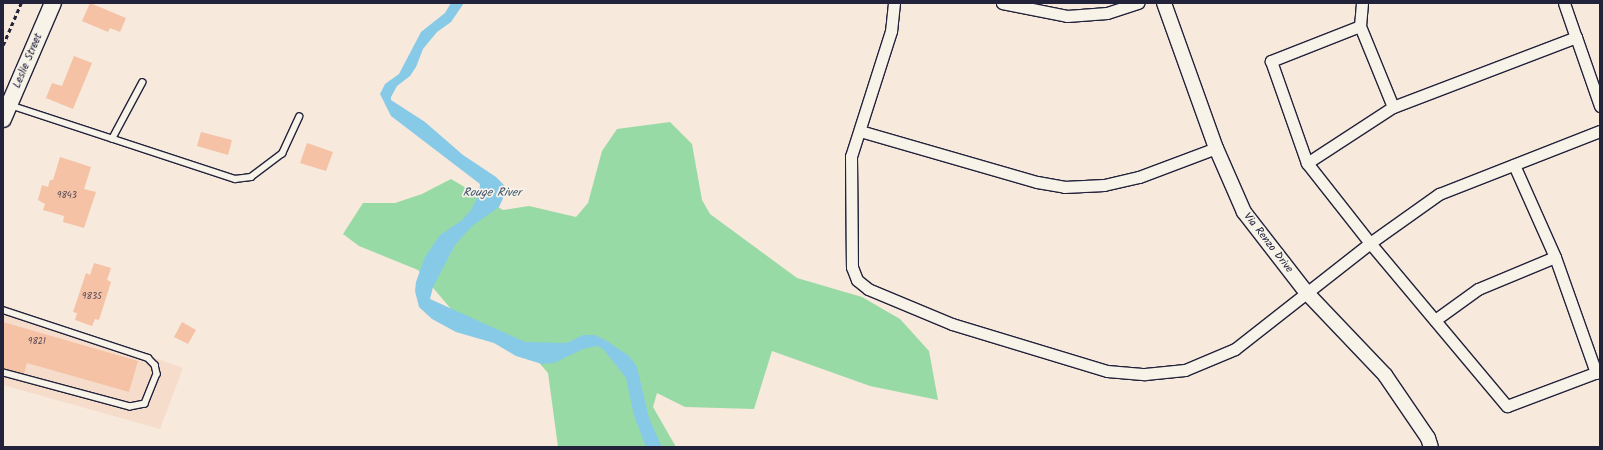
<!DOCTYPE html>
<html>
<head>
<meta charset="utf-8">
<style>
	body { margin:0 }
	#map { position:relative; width:1603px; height:450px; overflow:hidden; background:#f7e9db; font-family:Kalam,sans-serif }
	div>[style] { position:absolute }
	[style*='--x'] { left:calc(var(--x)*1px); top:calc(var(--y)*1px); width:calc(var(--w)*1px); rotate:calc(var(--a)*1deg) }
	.built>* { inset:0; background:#f6ddcb }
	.green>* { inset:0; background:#98daa5 }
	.water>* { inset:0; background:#87cae8 }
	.building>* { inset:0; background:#f5c2a6 }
	.path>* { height:2.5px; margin-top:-1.25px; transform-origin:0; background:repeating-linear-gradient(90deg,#22223b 0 4px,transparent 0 7px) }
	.roads { filter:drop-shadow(1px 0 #22223b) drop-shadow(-1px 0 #22223b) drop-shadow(0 1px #22223b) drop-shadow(0 -1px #22223b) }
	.service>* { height:5.5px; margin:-2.75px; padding:0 2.75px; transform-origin:2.75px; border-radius:2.75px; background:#f7f3e8 }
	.minor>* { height:11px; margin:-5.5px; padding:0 5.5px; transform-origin:5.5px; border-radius:5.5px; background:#f7f3e8 }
	.tertiary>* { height:14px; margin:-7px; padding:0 7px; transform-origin:7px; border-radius:7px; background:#f7f3e8 }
	.secondary>* { height:16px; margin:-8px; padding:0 8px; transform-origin:8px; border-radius:8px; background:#f7f3e8 }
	span { translate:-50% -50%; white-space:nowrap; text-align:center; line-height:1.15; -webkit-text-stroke:3.5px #f7f3e8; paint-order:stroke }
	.number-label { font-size:9px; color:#574a56 }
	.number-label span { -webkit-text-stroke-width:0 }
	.street-label { font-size:11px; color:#22223b }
	.water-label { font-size:12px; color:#40546f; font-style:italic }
	.frame { position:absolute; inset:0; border:4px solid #22223b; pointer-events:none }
</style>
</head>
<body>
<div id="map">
	<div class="built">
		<div style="clip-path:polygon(3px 305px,183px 368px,160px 429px,3px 385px)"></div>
	</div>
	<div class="green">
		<div style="clip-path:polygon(670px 122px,692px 144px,702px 200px,710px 214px,797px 278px,862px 297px,900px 319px,929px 351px,938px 400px,870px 386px,772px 351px,754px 409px,685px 407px,657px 393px,653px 407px,676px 447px,558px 447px,548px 373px,535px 358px,462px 322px,418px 270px,359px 246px,343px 234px,363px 203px,395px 203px,422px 194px,451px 179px,503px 210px,529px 206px,576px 217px,588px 203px,602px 151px,617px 129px)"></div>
	</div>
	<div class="water">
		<div style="clip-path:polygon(451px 3px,464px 3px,451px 22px,437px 32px,423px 49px,416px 67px,410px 76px,397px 86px,391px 97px,391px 100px,425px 122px,463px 155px,496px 177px,504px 185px,505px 194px,499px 207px,472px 226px,455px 245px,433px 287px,430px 299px,525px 342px,567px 343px,583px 335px,595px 335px,607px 341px,629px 356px,637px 367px,649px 418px,662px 447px,646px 447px,634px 416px,626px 378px,603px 349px,597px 346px,583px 349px,554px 363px,542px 364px,516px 356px,494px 343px,456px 332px,432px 319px,419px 307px,415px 291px,416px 282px,425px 257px,440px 235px,461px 221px,471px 210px,479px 194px,480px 184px,391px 116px,380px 94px,385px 84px,399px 74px,421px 32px,445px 13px)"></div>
	</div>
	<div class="building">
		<div style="clip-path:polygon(90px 3px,126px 18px,120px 32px,110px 28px,108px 32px,82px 21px)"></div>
		<div style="clip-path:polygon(74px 56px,92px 63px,73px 109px,46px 98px,52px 83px,62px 86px)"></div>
		<div style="clip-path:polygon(201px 132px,232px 140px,228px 155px,197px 146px)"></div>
		<div style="clip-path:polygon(307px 143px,333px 152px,326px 171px,300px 163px)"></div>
		<div style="clip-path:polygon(60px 157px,91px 167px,84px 189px,96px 192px,84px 228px,63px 222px,64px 216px,43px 210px,45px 204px,38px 200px,42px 185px,48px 187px,50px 180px,53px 180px)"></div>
		<div style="clip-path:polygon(94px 263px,111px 268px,107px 280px,111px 282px,99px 320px,95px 319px,92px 326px,75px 320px,77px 313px,73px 312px,86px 273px,90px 275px)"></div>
		<div style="clip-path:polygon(3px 322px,138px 361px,129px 392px,27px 363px,24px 374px,3px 369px)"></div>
		<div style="clip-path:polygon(182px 322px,196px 330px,188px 344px,174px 337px)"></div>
	</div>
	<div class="path">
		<div style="--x:3;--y:45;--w:46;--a:-66.8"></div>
	</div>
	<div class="roads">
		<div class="service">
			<div style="--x:10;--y:105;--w:237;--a:18.2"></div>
			<div style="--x:235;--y:179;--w:16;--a:-7"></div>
			<div style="--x:251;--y:177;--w:39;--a:-37"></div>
			<div style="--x:282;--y:154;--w:41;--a:-65.3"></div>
			<div style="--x:112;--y:139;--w:64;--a:-61.8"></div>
			<div style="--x:3;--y:310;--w:153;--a:18.3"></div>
			<div style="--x:148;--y:358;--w:10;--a:45"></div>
			<div style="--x:155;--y:365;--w:9;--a:77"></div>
			<div style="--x:157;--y:374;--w:32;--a:112"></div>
			<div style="--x:145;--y:404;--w:15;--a:169"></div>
			<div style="--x:130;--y:407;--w:131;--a:-165"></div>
		</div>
		<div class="minor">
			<div style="--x:894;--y:3;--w:28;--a:96"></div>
			<div style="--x:891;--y:31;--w:131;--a:107.7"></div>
			<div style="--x:851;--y:156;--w:111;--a:89.5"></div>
			<div style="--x:852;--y:267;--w:14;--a:69"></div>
			<div style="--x:857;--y:280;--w:14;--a:39"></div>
			<div style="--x:868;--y:289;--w:91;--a:22.6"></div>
			<div style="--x:952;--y:324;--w:162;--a:16.9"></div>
			<div style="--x:1107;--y:371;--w:38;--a:5"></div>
			<div style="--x:1145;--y:374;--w:40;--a:-5.7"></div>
			<div style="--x:1185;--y:370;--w:54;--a:-22.8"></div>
			<div style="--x:1235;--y:349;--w:172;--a:-38.1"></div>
			<div style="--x:1370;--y:243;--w:213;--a:50"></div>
			<div style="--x:1507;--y:406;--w:99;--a:-20.6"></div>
			<div style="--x:1002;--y:3;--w:66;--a:11.3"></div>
			<div style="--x:1067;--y:16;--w:40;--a:-4.3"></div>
			<div style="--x:1107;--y:13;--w:33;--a:-18"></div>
			<div style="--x:1362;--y:3;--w:23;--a:95"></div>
			<div style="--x:1360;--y:26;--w:96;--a:158.5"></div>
			<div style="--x:1271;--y:61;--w:108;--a:70.6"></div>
			<div style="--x:1307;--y:163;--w:102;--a:51.8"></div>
			<div style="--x:1370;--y:243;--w:85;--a:-35.4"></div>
			<div style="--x:1439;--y:194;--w:173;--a:-21.4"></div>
			<div style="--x:1564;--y:3;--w:36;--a:71"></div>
			<div style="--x:1360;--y:26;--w:87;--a:67.8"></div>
			<div style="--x:1393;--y:107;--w:196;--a:-20.9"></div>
			<div style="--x:1576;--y:37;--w:73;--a:70.8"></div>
			<div style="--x:860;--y:131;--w:184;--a:16.1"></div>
			<div style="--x:1037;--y:182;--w:27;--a:10"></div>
			<div style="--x:1064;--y:187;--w:40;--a:-2.9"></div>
			<div style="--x:1104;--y:185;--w:36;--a:-13"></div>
			<div style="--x:1139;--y:177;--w:82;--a:-20.6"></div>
			<div style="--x:1307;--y:163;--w:103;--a:-33.1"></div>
			<div style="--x:1555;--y:257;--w:123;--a:70.5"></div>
			<div style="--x:1435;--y:320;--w:53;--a:-35.8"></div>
			<div style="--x:1478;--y:289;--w:83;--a:-22.6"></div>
			<div style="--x:1555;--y:257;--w:101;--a:-114"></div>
		</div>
		<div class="tertiary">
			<div style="--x:1164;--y:3;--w:154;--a:70.3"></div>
			<div style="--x:1216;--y:148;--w:70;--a:66.4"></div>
			<div style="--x:1244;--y:212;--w:101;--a:52.2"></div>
			<div style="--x:1306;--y:292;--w:115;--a:46.4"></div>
			<div style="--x:1385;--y:375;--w:76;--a:55.7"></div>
			<div style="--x:1428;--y:438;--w:9;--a:72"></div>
		</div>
		<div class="secondary">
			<div style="--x:3;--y:119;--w:126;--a:-66.7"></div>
		</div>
	</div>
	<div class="number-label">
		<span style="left:67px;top:196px">9843</span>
		<span style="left:92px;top:297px">9835</span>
		<span style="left:37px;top:342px">9821</span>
	</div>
	<div class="street-label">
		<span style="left:28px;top:61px;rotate:-67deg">Leslie Street</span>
		<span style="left:1268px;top:243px;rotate:52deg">Via Renzo Drive</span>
	</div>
	<div class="water-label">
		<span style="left:492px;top:193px">Rouge River</span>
	</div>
	<div class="frame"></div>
</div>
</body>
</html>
